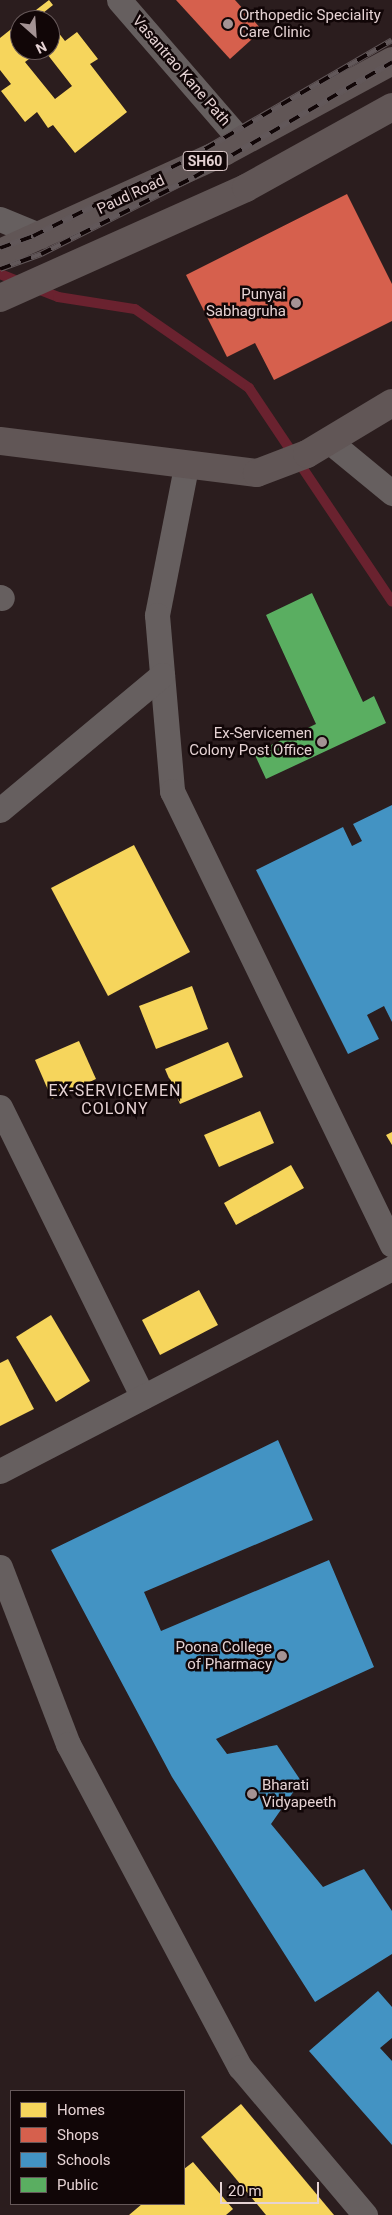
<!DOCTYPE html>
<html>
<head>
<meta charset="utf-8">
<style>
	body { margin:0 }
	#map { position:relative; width:392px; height:2215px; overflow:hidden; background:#2b1d1e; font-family:Roboto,sans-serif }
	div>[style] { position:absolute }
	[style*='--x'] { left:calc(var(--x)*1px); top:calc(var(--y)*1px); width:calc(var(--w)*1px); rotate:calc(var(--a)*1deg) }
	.homes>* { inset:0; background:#f6d55c }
	.shops>* { inset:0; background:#d6604d }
	.schools>* { inset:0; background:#4393c3 }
	.public>* { inset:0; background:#5aae61 }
	.stream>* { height:10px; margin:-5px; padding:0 5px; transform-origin:5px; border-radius:5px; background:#6a222f }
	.minor>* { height:25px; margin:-12.5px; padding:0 12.5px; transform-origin:12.5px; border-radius:12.5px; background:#665f5f }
	.primary>* { height:28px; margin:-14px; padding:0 14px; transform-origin:14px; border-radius:14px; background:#615656 }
	.rail>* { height:5.5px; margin-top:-2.75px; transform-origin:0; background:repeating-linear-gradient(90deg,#110607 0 11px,#62585a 0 22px); box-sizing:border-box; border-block:1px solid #62585a }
	.dots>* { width:14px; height:14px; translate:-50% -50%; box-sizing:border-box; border:2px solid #110607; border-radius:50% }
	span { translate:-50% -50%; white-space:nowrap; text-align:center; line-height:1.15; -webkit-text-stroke:5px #110607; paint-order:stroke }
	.shield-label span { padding:1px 4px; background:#110607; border:1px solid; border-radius:4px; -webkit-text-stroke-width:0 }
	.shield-label { font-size:14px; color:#e5d2d3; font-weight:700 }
	.poi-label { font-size:15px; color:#e5d2d3 }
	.left { translate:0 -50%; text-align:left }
	.right { translate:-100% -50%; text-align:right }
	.street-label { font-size:15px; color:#e5d2d3 }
	.neighbourhood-label { font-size:16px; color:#e5d2d3; letter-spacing:1px }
	.legend { position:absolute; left:10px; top:2090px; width:175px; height:115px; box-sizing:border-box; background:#110607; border:1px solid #665859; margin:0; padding:6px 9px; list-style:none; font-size:15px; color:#e5d2d3 }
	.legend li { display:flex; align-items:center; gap:10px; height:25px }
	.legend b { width:25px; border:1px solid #665859 }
	.north { position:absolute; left:10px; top:10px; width:50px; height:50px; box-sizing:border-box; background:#110607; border:1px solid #665859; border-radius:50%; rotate:154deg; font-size:14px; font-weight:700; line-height:20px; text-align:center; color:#e5d2d3 }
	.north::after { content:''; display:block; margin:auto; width:18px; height:22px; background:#a49394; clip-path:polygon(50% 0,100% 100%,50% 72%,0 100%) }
	.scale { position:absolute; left:220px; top:2182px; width:99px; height:22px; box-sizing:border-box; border:2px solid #e5d2d3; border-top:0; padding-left:6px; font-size:15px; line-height:18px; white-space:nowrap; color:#e5d2d3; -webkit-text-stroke:4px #110607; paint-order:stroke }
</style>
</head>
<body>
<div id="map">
	<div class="homes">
		<div style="clip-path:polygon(49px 0,53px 5px,43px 13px,49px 20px,23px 20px)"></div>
		<div style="clip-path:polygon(20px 22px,20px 50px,41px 50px,25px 62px,55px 99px,72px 86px,44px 50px,50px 50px,50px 22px,65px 41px,77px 32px,98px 59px,90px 64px,127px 112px,75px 153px,53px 125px,48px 128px,37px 112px,25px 122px,1px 91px,11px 84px,0 70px,0 38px)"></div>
		<div style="clip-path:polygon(134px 845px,190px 952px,108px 996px,51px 888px)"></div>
		<div style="clip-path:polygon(192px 986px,208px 1029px,156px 1049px,139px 1006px)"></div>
		<div style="clip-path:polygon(79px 1041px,96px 1079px,52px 1099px,35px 1060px)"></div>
		<div style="clip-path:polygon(228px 1042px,243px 1077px,180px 1104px,165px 1069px)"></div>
		<div style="clip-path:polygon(260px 1111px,274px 1143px,219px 1167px,204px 1135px)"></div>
		<div style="clip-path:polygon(392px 1132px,392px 1145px,386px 1135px)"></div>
		<div style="clip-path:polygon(291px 1165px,304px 1188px,236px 1225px,224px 1203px)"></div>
		<div style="clip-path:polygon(199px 1290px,218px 1325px,160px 1355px,142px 1320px)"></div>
		<div style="clip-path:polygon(51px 1315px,90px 1381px,56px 1402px,16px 1337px)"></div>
		<div style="clip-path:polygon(8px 1359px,34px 1409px,0 1426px,0 1363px)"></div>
		<div style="clip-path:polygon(241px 2104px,334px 2215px,266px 2215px,201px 2137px)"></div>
		<div style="clip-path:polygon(193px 2162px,233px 2209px,226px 2215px,129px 2215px,142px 2204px,184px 2204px,184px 2169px)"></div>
	</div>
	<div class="shops">
		<div style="clip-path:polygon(176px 0,235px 0,262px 30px,230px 59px)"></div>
		<div style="clip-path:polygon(347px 194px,392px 284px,392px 321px,274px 380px,255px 343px,227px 357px,186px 275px)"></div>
	</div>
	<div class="schools">
		<div style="clip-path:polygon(392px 805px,392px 1022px,384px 1006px,367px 1015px,379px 1039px,348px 1054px,256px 870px,343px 827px,352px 846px,362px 841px,353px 824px)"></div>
		<div style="clip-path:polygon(278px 1440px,313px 1520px,144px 1592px,161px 1631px,329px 1560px,374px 1667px,216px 1739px,227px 1754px,277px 1745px,301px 1781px,271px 1824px,323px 1887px,364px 1869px,392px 1911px,392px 1954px,315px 2002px,172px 1777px,51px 1550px)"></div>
		<div style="clip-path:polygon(378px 1991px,392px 2007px,392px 2038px,380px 2048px,392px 2061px,392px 2145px,309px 2051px)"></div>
	</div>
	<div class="public">
		<div style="clip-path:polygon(312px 593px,363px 702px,374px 696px,386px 723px,266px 779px,254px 753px,316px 724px,266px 615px)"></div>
	</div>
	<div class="stream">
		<div style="--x:0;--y:274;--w:24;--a:22"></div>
		<div style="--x:35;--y:288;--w:25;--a:21"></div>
		<div style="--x:58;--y:297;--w:78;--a:8.9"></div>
		<div style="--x:135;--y:309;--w:139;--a:34.7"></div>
		<div style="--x:249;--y:388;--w:257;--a:56.2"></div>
	</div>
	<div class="minor">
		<div style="--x:119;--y:0;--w:188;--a:49.1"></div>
		<div style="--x:0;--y:219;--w:44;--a:22.5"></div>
		<div style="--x:329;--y:441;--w:82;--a:39.5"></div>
		<div style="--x:186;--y:467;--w:151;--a:101.1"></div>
		<div style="--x:157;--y:615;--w:177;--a:85.1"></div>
		<div style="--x:172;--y:791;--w:504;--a:64.15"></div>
		<div style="--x:0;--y:597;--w:2;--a:27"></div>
		<div style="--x:0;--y:810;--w:211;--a:-39.8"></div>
		<div style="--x:0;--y:1107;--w:323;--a:63.8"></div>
		<div style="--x:0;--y:1471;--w:441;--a:-27.4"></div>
		<div style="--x:0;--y:1567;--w:190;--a:69"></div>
		<div style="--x:68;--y:1744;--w:366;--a:62"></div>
		<div style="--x:240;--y:2067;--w:194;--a:49.8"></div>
	</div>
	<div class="primary">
		<div style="--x:0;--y:253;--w:246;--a:-24.3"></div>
		<div style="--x:224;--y:152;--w:191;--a:-28.4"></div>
		<div style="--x:0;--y:298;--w:269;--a:-24.1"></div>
		<div style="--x:246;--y:188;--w:167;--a:-29"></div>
		<div style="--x:0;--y:441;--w:259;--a:7.1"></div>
		<div style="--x:257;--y:473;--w:53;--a:-20.8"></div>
		<div style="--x:307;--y:454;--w:99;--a:-31"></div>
	</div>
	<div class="rail">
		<div style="--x:0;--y:248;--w:35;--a:-20"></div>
		<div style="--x:33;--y:236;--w:171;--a:-26.4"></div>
		<div style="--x:186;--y:160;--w:238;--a:-30.2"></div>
		<div style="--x:0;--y:269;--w:44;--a:-20.1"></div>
		<div style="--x:41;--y:254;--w:171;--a:-26.7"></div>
		<div style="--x:194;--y:177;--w:229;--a:-30.1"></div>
	</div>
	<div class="dots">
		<div style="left:228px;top:24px;background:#a49394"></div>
		<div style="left:296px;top:303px;background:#a49394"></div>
		<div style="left:322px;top:742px;background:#a49394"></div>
		<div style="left:282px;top:1656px;background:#a49394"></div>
		<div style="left:252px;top:1794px;background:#a49394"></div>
	</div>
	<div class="shield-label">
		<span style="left:205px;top:161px">SH60</span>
	</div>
	<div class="poi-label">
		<span class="left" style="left:239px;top:24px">Orthopedic Speciality<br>Care Clinic</span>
		<span class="right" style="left:286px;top:303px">Punyai<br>Sabhagruha</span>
		<span class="right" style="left:312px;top:742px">Ex-Servicemen<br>Colony Post Office</span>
		<span class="right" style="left:272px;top:1656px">Poona College<br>of Pharmacy</span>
		<span class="left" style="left:262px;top:1794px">Bharati<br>Vidyapeeth</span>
	</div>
	<div class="street-label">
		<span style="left:181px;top:71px;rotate:49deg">Vasantrao Kane Path</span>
		<span style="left:131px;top:195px;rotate:-25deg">Paud Road</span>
	</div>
	<div class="neighbourhood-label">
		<span style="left:115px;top:1100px">EX-SERVICEMEN<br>COLONY</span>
	</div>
	<ul class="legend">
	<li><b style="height:14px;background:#f6d55c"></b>Homes</li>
	<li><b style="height:14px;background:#d6604d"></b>Shops</li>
	<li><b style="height:14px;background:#4393c3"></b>Schools</li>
	<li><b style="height:14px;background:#5aae61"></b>Public</li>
	</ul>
	<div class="north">N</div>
	<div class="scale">20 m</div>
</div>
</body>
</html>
